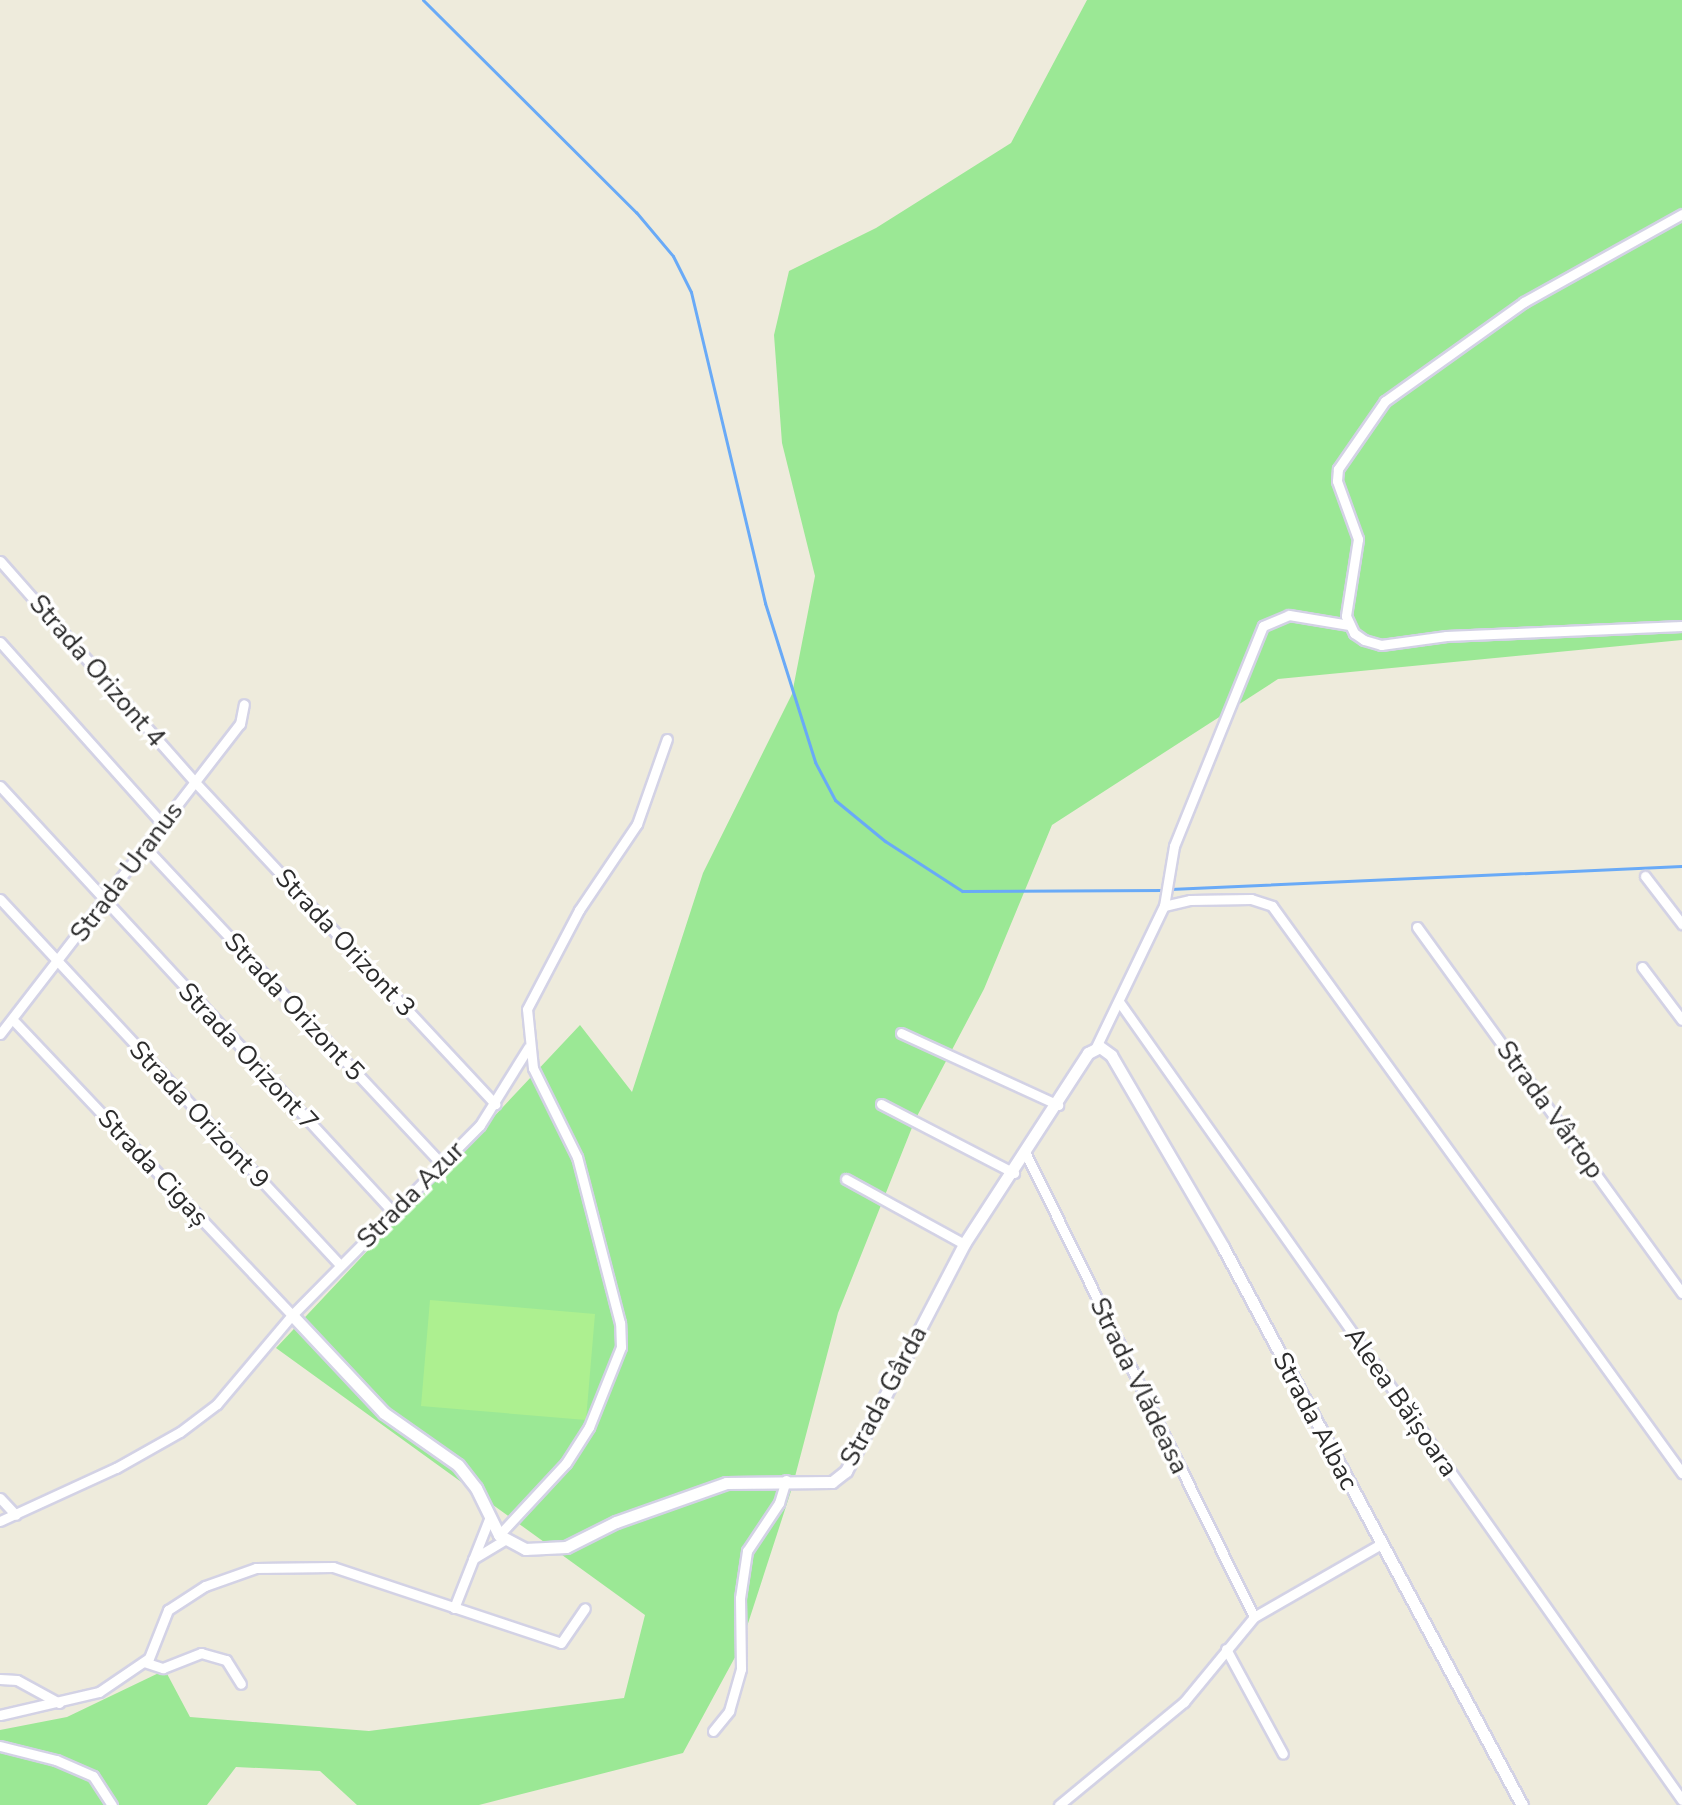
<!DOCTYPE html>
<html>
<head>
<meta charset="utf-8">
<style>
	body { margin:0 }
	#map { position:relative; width:1682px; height:1805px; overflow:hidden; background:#eeebdc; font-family:"Nunito Sans",sans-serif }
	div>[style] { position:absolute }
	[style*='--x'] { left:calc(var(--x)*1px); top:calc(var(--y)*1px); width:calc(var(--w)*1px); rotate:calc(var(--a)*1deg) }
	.green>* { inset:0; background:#9be895 }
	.pitch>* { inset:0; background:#adf090 }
	.stream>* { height:3px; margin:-1.5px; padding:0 1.5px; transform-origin:1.5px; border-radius:1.5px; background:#69aaf7 }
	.roads { filter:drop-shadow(2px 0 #d3d2e5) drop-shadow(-2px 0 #d3d2e5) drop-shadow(0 2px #d3d2e5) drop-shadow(0 -2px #d3d2e5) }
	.minor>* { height:9px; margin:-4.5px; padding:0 4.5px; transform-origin:4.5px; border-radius:4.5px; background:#fff }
	.tertiary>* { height:11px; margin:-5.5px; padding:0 5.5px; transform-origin:5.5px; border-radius:5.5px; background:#fff }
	span { translate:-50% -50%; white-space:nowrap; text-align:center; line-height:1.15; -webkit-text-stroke:7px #fff; paint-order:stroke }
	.street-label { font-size:26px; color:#2b2b2b }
</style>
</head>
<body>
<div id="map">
	<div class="green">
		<div style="clip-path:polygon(1087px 0,1682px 0,1682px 640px,1278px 679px,1052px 825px,984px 989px,915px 1120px,838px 1313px,792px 1488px,740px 1648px,683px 1753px,479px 1805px,357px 1805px,320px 1771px,236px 1767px,207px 1805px,0 1805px,0 1730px,67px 1717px,165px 1670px,190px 1717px,369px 1731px,624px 1698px,645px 1615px,276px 1348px,580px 1025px,632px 1092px,703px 873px,792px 694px,815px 576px,782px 443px,774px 335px,789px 271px,876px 228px,1011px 143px)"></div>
	</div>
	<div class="pitch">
		<div style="clip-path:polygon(430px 1300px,595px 1314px,586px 1420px,421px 1406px)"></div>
	</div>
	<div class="stream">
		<div style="--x:423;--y:0;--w:301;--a:44.9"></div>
		<div style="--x:636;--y:212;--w:57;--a:49.9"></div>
		<div style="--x:673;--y:256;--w:40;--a:63.4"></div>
		<div style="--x:691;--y:292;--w:320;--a:76.6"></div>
		<div style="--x:765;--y:603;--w:167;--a:72.5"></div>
		<div style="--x:815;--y:762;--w:43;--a:62.2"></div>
		<div style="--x:835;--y:800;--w:65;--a:39.4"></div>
		<div style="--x:885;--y:841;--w:92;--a:33"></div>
		<div style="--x:962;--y:891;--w:201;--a:-0.3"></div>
		<div style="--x:1170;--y:889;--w:513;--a:-2.57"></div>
	</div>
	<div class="roads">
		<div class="minor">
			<div style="--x:1682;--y:214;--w:181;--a:150.9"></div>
			<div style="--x:1524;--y:302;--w:171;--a:144.5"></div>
			<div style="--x:1385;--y:401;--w:83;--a:124.7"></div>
			<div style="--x:1338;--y:469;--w:12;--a:95"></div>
			<div style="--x:1337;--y:481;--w:62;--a:70.1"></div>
			<div style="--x:1358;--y:539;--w:78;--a:98.9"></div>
			<div style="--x:1346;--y:616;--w:19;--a:65"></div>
			<div style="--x:1354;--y:633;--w:12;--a:35"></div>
			<div style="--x:1364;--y:640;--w:18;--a:16"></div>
			<div style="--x:1381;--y:645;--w:66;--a:-7.9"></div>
			<div style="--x:1446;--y:636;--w:236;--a:-2.4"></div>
			<div style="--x:0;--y:561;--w:293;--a:48.6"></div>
			<div style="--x:194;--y:781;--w:442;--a:47"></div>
			<div style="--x:0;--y:642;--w:244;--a:48.2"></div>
			<div style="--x:0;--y:786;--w:580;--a:47.31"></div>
			<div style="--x:145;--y:847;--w:437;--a:46.9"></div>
			<div style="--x:1645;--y:876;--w:61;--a:52.4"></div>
			<div style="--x:0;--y:899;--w:500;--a:47.1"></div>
			<div style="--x:1164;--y:906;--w:27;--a:-13"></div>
			<div style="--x:1190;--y:900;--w:61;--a:-0.9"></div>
			<div style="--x:1251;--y:899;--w:22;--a:18"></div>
			<div style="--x:1272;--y:906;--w:700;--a:54.13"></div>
			<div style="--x:1164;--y:906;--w:61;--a:-80.5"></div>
			<div style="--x:1174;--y:846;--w:237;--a:-68"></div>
			<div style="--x:1263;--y:626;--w:28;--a:-23"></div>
			<div style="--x:1289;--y:615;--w:61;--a:9.5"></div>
			<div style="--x:1417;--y:927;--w:452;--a:54.1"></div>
			<div style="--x:1642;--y:967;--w:66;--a:53"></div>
			<div style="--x:1120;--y:1003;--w:975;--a:54.81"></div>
			<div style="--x:15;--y:1022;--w:403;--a:46.6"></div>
			<div style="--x:901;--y:1033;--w:173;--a:24.6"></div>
			<div style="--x:0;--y:1034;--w:392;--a:-52.3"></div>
			<div style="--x:240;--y:724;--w:20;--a:-79"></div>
			<div style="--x:1096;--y:1047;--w:157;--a:-64.3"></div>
			<div style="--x:881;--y:1104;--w:150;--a:27.4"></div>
			<div style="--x:1026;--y:1154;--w:516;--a:63.78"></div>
			<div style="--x:846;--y:1179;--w:135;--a:28.8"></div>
			<div style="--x:0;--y:1498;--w:23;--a:47"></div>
			<div style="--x:0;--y:1521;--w:128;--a:-24.6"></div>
			<div style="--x:116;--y:1468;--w:73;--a:-29.4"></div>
			<div style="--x:180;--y:1432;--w:46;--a:-37.1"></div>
			<div style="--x:217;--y:1404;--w:116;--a:-49.9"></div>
			<div style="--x:292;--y:1315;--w:267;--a:-45.3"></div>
			<div style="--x:480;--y:1125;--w:91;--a:-58.1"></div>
			<div style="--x:499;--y:1535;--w:98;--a:-47.1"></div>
			<div style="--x:566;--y:1463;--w:43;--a:-57.4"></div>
			<div style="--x:589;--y:1427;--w:86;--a:-68.2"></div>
			<div style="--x:621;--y:1347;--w:24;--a:-92"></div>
			<div style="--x:620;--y:1323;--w:171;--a:-104.5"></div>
			<div style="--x:577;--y:1157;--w:99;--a:-116.3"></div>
			<div style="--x:533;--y:1068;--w:59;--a:-95.8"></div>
			<div style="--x:527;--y:1009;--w:112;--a:-62.3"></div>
			<div style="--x:579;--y:910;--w:104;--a:-56"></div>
			<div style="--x:637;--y:824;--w:90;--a:-70.6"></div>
			<div style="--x:473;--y:1559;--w:37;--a:-31"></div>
			<div style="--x:454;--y:1608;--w:96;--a:-68.5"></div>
			<div style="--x:1226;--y:1649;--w:119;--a:61.5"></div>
			<div style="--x:144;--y:1662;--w:20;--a:18"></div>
			<div style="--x:163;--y:1668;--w:41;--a:-21.5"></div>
			<div style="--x:201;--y:1653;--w:26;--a:16"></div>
			<div style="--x:226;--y:1660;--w:28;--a:58"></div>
			<div style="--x:0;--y:1679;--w:17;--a:3"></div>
			<div style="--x:17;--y:1680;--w:48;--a:28.7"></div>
			<div style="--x:0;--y:1715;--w:102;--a:-13.1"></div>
			<div style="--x:99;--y:1692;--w:60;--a:-34.2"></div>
			<div style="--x:149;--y:1658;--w:52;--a:-68.4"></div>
			<div style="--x:168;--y:1610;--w:44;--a:-33"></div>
			<div style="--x:205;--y:1586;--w:54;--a:-19.4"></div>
			<div style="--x:256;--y:1568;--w:77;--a:-0.7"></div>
			<div style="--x:333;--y:1567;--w:240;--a:18.4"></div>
			<div style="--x:561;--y:1643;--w:42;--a:-55.6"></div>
			<div style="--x:713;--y:1731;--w:26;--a:-51"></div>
			<div style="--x:729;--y:1711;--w:44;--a:-74.1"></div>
			<div style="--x:741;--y:1669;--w:71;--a:-90.8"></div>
			<div style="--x:740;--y:1598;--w:48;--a:-81.5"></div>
			<div style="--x:747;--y:1551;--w:58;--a:-56.3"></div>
			<div style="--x:779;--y:1503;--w:24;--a:-73"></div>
			<div style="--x:0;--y:1746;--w:58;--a:14"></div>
			<div style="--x:56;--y:1760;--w:40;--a:23.4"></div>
			<div style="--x:93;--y:1776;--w:35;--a:57"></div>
			<div style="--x:1059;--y:1805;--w:162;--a:-39.5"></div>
			<div style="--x:1184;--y:1702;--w:110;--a:-50.5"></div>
			<div style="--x:1254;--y:1617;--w:146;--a:-29.9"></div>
		</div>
		<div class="tertiary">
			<div style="--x:292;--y:1315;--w:134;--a:46.8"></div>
			<div style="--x:384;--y:1413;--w:90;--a:35.1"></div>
			<div style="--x:458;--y:1465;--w:29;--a:52"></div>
			<div style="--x:476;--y:1488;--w:52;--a:63.9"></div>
			<div style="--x:499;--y:1535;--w:30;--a:28"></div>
			<div style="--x:525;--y:1549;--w:41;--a:-2.8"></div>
			<div style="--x:566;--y:1547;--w:56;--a:-26.6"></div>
			<div style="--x:616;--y:1522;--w:117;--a:-19.5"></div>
			<div style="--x:726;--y:1483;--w:106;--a:-0.5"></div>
			<div style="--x:832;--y:1482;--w:18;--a:-38"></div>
			<div style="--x:846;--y:1471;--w:256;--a:-62.5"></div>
			<div style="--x:964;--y:1244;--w:228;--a:-57"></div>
			<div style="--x:1088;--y:1053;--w:13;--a:-27"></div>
			<div style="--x:1100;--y:1047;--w:14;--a:36"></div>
			<div style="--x:1111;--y:1055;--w:222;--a:59.7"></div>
			<div style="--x:1223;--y:1247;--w:633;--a:61.82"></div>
		</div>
	</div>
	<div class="street-label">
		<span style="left:97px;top:671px;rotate:49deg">Strada Orizont 4</span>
		<span style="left:127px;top:872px;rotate:-53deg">Strada Uranus</span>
		<span style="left:345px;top:943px;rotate:47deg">Strada Orizont 3</span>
		<span style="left:294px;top:1007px;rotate:47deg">Strada Orizont 5</span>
		<span style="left:248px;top:1057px;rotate:47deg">Strada Orizont 7</span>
		<span style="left:1550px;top:1110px;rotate:54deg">Strada Vârtop</span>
		<span style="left:199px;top:1115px;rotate:47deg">Strada Orizont 9</span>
		<span style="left:153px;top:1168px;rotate:47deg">Strada Cigaș</span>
		<span style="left:411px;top:1195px;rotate:-45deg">Strada Azur</span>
		<span style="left:1139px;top:1386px;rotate:64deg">Strada Vlădeasa</span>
		<span style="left:884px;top:1396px;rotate:-62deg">Strada Gârda</span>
		<span style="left:1401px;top:1402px;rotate:55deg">Aleea Băișoara</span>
		<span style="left:1315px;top:1421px;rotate:62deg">Strada Albac</span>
	</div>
</div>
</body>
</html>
